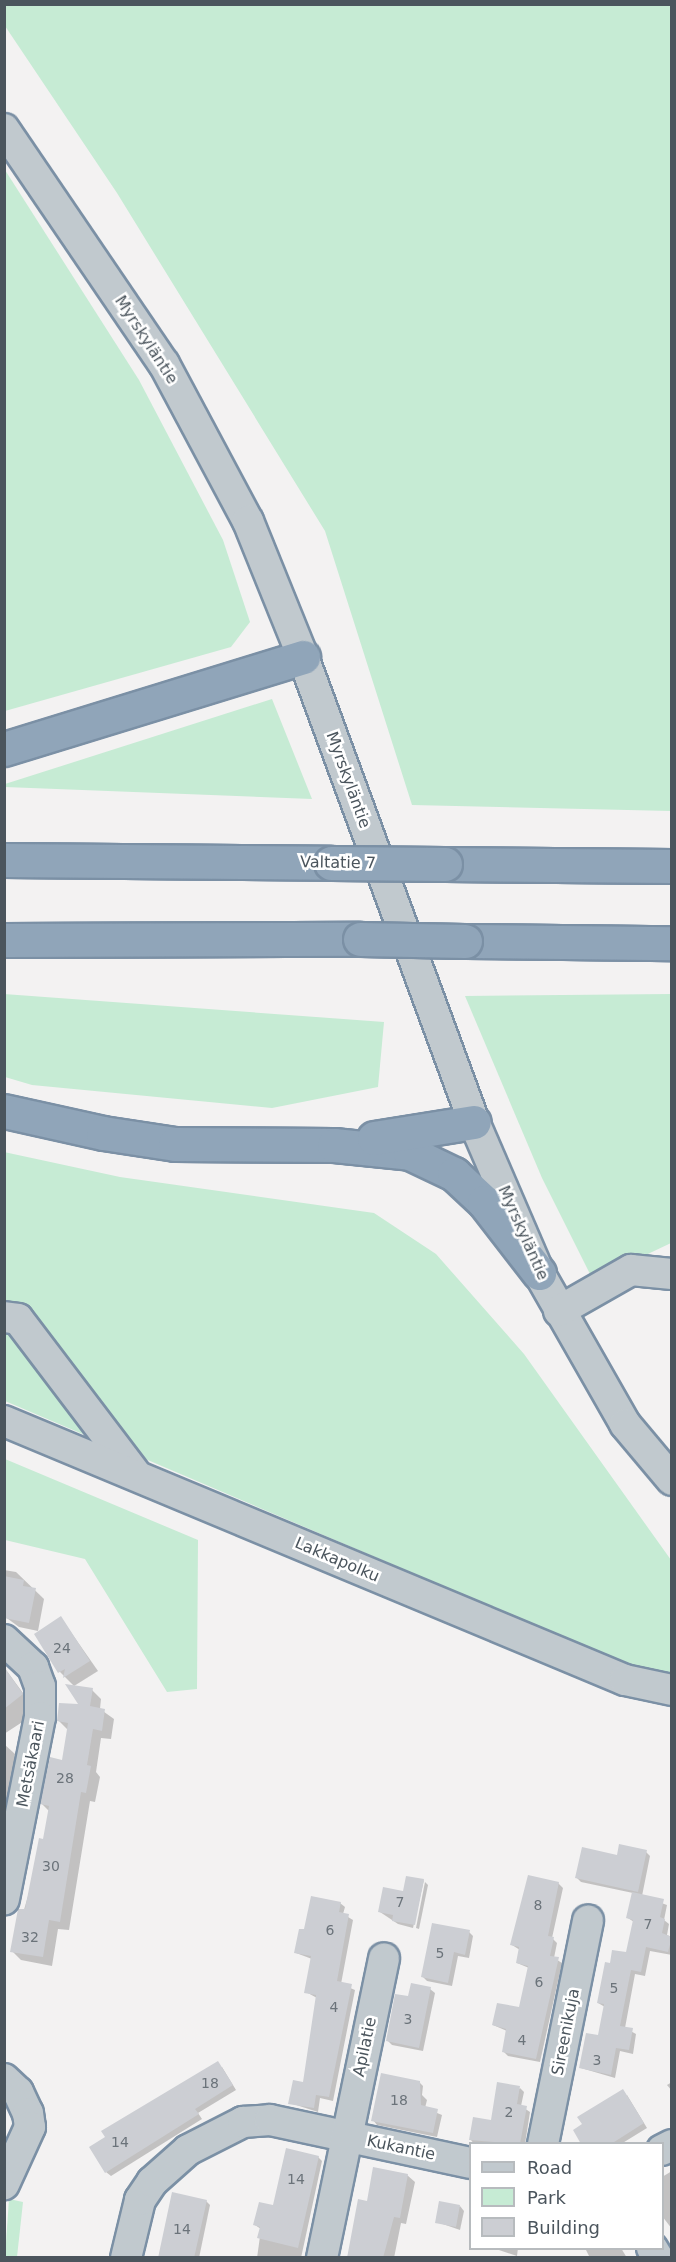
<!DOCTYPE html>
<html>
<head>
<meta charset="utf-8">
<style>
	body { margin:0 }
	#map { position:relative; width:676px; height:2262px; overflow:hidden; background:#f3f2f2; font-family:"DejaVu Sans",sans-serif }
	div>[style] { position:absolute }
	[style*='--x'] { left:calc(var(--x)*1px); top:calc(var(--y)*1px); width:calc(var(--w)*1px); rotate:calc(var(--a)*1deg) }
	.green>* { inset:0; background:#c6ebd4 }
	.shadow>* { inset:0; background:#0003 }
	.building>* { inset:0; background:#ccced3 }
	.roads { filter:drop-shadow(2px 0 #7b90a5) drop-shadow(-2px 0 #7b90a5) drop-shadow(0 2px #7b90a5) drop-shadow(0 -2px #7b90a5) }
	.minor>* { height:30px; margin:-15px; padding:0 15px; transform-origin:15px; border-radius:15px; background:#c1c9ce }
	.highway>* { height:33px; margin:-16.5px; padding:0 16.5px; transform-origin:16.5px; border-radius:16.5px; background:#90a5b9 }
	.bridges { filter:drop-shadow(2px 0 #7b90a5) drop-shadow(-2px 0 #7b90a5) drop-shadow(0 2px #7b90a5) drop-shadow(0 -2px #7b90a5) }
	.highway-bridge>* { height:33px; margin:-16.5px; padding:0 16.5px; transform-origin:16.5px; border-radius:16.5px; background:#90a5b9 }
	span { translate:-50% -50%; white-space:nowrap; text-align:center; line-height:1.15; -webkit-text-stroke:5px #fff; paint-order:stroke }
	.number-label { font-size:14px; color:#6b737a }
	.number-label span { -webkit-text-stroke-width:0 }
	.street-label { font-size:16px; color:#4b555d }
	.frame { position:absolute; inset:0; border:6px solid #4b555d; pointer-events:none }
	.legend { position:absolute; left:469px; top:2142px; width:195px; height:108px; box-sizing:border-box; background:#fff; border:2px solid #b7bbbe; margin:0; padding:8px 10px; list-style:none; font-size:18px; color:#4b555d }
	.legend li { display:flex; align-items:center; gap:12px; height:30px }
	.legend b { width:30px; border:2px solid #b7bbbe }
</style>
</head>
<body>
<div id="map">
	<div class="green">
		<div style="clip-path:polygon(4px 5px,671px 5px,671px 811px,412px 805px,325px 531px,117px 193px,5px 26px)"></div>
		<div style="clip-path:polygon(5px 170px,139px 380px,223px 540px,250px 622px,231px 647px,5px 711px)"></div>
		<div style="clip-path:polygon(272px 699px,312px 799px,5px 787px,5px 784px)"></div>
		<div style="clip-path:polygon(4px 994px,384px 1022px,378px 1087px,272px 1108px,32px 1085px,5px 1077px)"></div>
		<div style="clip-path:polygon(671px 994px,671px 1243px,593px 1280px,542px 1178px,465px 996px)"></div>
		<div style="clip-path:polygon(4px 1152px,120px 1177px,374px 1213px,436px 1254px,524px 1354px,671px 1560px,671px 1673px,663px 1674px,609px 1657px,143px 1458px,21px 1303px,5px 1301px)"></div>
		<div style="clip-path:polygon(4px 1333px,13px 1335px,99px 1441px,5px 1401px)"></div>
		<div style="clip-path:polygon(5px 1459px,198px 1540px,197px 1689px,167px 1692px,85px 1559px,5px 1540px)"></div>
		<div style="clip-path:polygon(9px 2199px,23px 2202px,17px 2257px,5px 2257px)"></div>
	</div>
	<div class="shadow">
		<div style="clip-path:polygon(4px 1570px,16px 1572px,44px 1599px,38px 1631px,19px 1627px,4px 1616px)"></div>
		<div style="clip-path:polygon(61px 1618px,98px 1671px,74px 1686px,60px 1672px,36px 1634px)"></div>
		<div style="clip-path:polygon(4px 1667px,31px 1704px,23px 1713px,27px 1719px,4px 1734px)"></div>
		<div style="clip-path:polygon(92px 1690px,101px 1699px,100px 1709px,114px 1719px,111px 1739px,101px 1738px,96px 1772px,100px 1777px,95px 1802px,90px 1801px,69px 1930px,58px 1929px,52px 1966px,21px 1960px,12px 1951px,44px 1841px,49px 1811px,42px 1804px,63px 1762px,69px 1731px,58px 1720px,81px 1706px)"></div>
		<div style="clip-path:polygon(4px 1744px,15px 1754px,7px 1810px,4px 1810px)"></div>
		<div style="clip-path:polygon(646px 1852px,650px 1856px,642px 1896px,667px 1905px,664px 1920px,669px 1924px,667px 1935px,672px 1937px,672px 1955px,650px 1951px,645px 1976px,635px 1974px,625px 2028px,636px 2034px,633px 2054px,620px 2051px,615px 2078px,581px 2068px,599px 2037px,605px 2007px,598px 2003px,611px 1965px,627px 1954px,634px 1922px,628px 1918px,633px 1893px,581px 1882px,577px 1878px,618px 1856px)"></div>
		<div style="clip-path:polygon(424px 1880px,413px 1928px,398px 1924px,380px 1912px)"></div>
		<div style="clip-path:polygon(425px 1882px,428px 1885px,419px 1929px,416px 1928px)"></div>
		<div style="clip-path:polygon(558px 1883px,563px 1888px,552px 1938px,557px 1943px,554px 1958px,562px 1963px,540px 2062px,508px 2056px,503px 2051px,507px 2031px,493px 2025px,520px 2009px,529px 1968px,517px 1963px,520px 1950px,512px 1945px)"></div>
		<div style="clip-path:polygon(340px 1903px,345px 1907px,343px 1914px,353px 1920px,341px 1984px,355px 1990px,333px 2101px,320px 2098px,318px 2112px,290px 2103px,304px 2084px,317px 1998px,306px 1992px,312px 1959px,296px 1953px,306px 1931px)"></div>
		<div style="clip-path:polygon(469px 1932px,473px 1936px,469px 1958px,458px 1956px,452px 1986px,427px 1981px,423px 1977px)"></div>
		<div style="clip-path:polygon(430px 1989px,435px 1993px,423px 2051px,392px 2045px,388px 2041px,410px 1998px)"></div>
		<div style="clip-path:polygon(222px 2067px,236px 2090px,198px 2113px,202px 2119px,111px 2176px,106px 2172px)"></div>
		<div style="clip-path:polygon(419px 2082px,423px 2086px,422px 2095px,427px 2100px,425px 2108px,442px 2115px,437px 2137px,377px 2125px,373px 2120px)"></div>
		<div style="clip-path:polygon(672px 2082px,672px 2091px,667px 2085px)"></div>
		<div style="clip-path:polygon(520px 2088px,524px 2092px,521px 2106px,530px 2112px,525px 2144px,474px 2144px,471px 2140px,492px 2122px)"></div>
		<div style="clip-path:polygon(627px 2095px,647px 2128px,621px 2144px,583px 2144px)"></div>
		<div style="clip-path:polygon(318px 2157px,322px 2161px,301px 2258px,257px 2258px,261px 2229px,255px 2225px)"></div>
		<div style="clip-path:polygon(672px 2171px,672px 2229px,662px 2216px,662px 2177px)"></div>
		<div style="clip-path:polygon(407px 2175px,415px 2182px,406px 2224px,401px 2223px,394px 2258px,347px 2258px,368px 2202px)"></div>
		<div style="clip-path:polygon(206px 2201px,210px 2205px,199px 2258px,159px 2258px)"></div>
		<div style="clip-path:polygon(460px 2206px,464px 2211px,460px 2230px,437px 2222px)"></div>
		<div style="clip-path:polygon(493px 2248px,518px 2248px,517px 2256px)"></div>
		<div style="clip-path:polygon(585px 2248px,621px 2248px,627px 2258px,590px 2258px)"></div>
	</div>
	<div class="building">
		<div style="clip-path:polygon(4px 1576px,24px 1580px,23px 1586px,36px 1588px,29px 1623px,4px 1618px)"></div>
		<div style="clip-path:polygon(61px 1616px,90px 1661px,63px 1678px,65px 1669px,58px 1673px,34px 1634px)"></div>
		<div style="clip-path:polygon(4px 1667px,23px 1694px,4px 1709px)"></div>
		<div style="clip-path:polygon(65px 1684px,93px 1688px,90px 1706px,105px 1709px,102px 1731px,93px 1729px,87px 1765px,91px 1766px,86px 1793px,81px 1792px,60px 1922px,49px 1920px,43px 1957px,10px 1952px,18px 1909px,25px 1909px,39px 1838px,43px 1839px,49px 1806px,40px 1804px,50px 1757px,62px 1760px,68px 1723px,57px 1721px,59px 1703px,78px 1704px)"></div>
		<div style="clip-path:polygon(619px 1844px,647px 1850px,638px 1892px,575px 1878px,582px 1847px,617px 1855px)"></div>
		<div style="clip-path:polygon(528px 1875px,559px 1882px,548px 1936px,554px 1937px,550px 1956px,559px 1957px,536px 2059px,502px 2052px,506px 2029px,492px 2025px,497px 2003px,519px 2007px,528px 1966px,516px 1963px,519px 1947px,510px 1945px)"></div>
		<div style="clip-path:polygon(406px 1876px,424px 1879px,415px 1925px,392px 1921px,393px 1915px,378px 1912px,383px 1887px,403px 1891px)"></div>
		<div style="clip-path:polygon(632px 1892px,664px 1899px,660px 1917px,665px 1919px,662px 1933px,672px 1937px,668px 1952px,646px 1947px,641px 1972px,631px 1970px,620px 2026px,633px 2028px,629px 2050px,616px 2048px,611px 2075px,579px 2068px,586px 2033px,598px 2035px,604px 2004px,597px 2003px,605px 1962px,610px 1963px,612px 1950px,626px 1952px,633px 1920px,626px 1918px)"></div>
		<div style="clip-path:polygon(311px 1896px,341px 1902px,339px 1912px,349px 1914px,337px 1981px,352px 1984px,329px 2097px,316px 2095px,314px 2108px,288px 2104px,293px 2080px,303px 2082px,316px 1995px,304px 1993px,311px 1956px,294px 1953px,299px 1929px,304px 1929px)"></div>
		<div style="clip-path:polygon(432px 1923px,470px 1930px,465px 1955px,454px 1952px,448px 1983px,421px 1977px)"></div>
		<div style="clip-path:polygon(411px 1983px,431px 1987px,419px 2048px,386px 2041px,395px 1994px,408px 1996px)"></div>
		<div style="clip-path:polygon(218px 2061px,233px 2085px,195px 2109px,199px 2114px,105px 2173px,89px 2147px,105px 2137px,101px 2131px)"></div>
		<div style="clip-path:polygon(381px 2073px,420px 2081px,421px 2105px,438px 2109px,433px 2133px,371px 2121px)"></div>
		<div style="clip-path:polygon(497px 2082px,520px 2086px,517px 2104px,527px 2106px,520px 2144px,469px 2140px,473px 2117px,491px 2120px)"></div>
		<div style="clip-path:polygon(623px 2089px,644px 2123px,611px 2144px,581px 2144px,573px 2130px,582px 2124px,577px 2117px)"></div>
		<div style="clip-path:polygon(286px 2148px,319px 2156px,298px 2248px,257px 2238px,260px 2227px,253px 2225px,259px 2202px,273px 2205px)"></div>
		<div style="clip-path:polygon(373px 2167px,408px 2174px,400px 2218px,394px 2217px,383px 2258px,347px 2258px,358px 2199px,367px 2201px)"></div>
		<div style="clip-path:polygon(172px 2192px,207px 2200px,194px 2258px,158px 2258px)"></div>
		<div style="clip-path:polygon(439px 2201px,460px 2205px,456px 2227px,435px 2223px)"></div>
	</div>
	<div class="roads">
		<div class="minor">
			<div style="--x:4;--y:129;--w:284;--a:55.8"></div>
			<div style="--x:164;--y:364;--w:178;--a:61.9"></div>
			<div style="--x:248;--y:521;--w:147;--a:68"></div>
			<div style="--x:303;--y:657;--w:495;--a:69.8"></div>
			<div style="--x:474;--y:1122;--w:164;--a:66.7"></div>
			<div style="--x:539;--y:1273;--w:174;--a:60.3"></div>
			<div style="--x:625;--y:1424;--w:73;--a:50"></div>
			<div style="--x:559;--y:1311;--w:83;--a:-29.7"></div>
			<div style="--x:631;--y:1270;--w:41;--a:5.6"></div>
			<div style="--x:4;--y:1317;--w:14;--a:8"></div>
			<div style="--x:18;--y:1319;--w:193;--a:52.8"></div>
			<div style="--x:4;--y:1421;--w:673;--a:22.64"></div>
			<div style="--x:625;--y:1680;--w:48;--a:12"></div>
			<div style="--x:4;--y:1640;--w:40;--a:43"></div>
			<div style="--x:33;--y:1667;--w:20;--a:70"></div>
			<div style="--x:40;--y:1686;--w:31;--a:90"></div>
			<div style="--x:40;--y:1717;--w:186;--a:101.2"></div>
			<div style="--x:4;--y:2079;--w:19;--a:43"></div>
			<div style="--x:18;--y:2092;--w:23;--a:65"></div>
			<div style="--x:28;--y:2113;--w:14;--a:82"></div>
			<div style="--x:30;--y:2127;--w:63;--a:114.5"></div>
			<div style="--x:543;--y:2144;--w:228;--a:-78.6"></div>
			<div style="--x:662;--y:2150;--w:11;--a:-27"></div>
			<div style="--x:652;--y:2248;--w:12;--a:59"></div>
			<div style="--x:126;--y:2258;--w:60;--a:-76.4"></div>
			<div style="--x:140;--y:2200;--w:22;--a:-56"></div>
			<div style="--x:152;--y:2182;--w:48;--a:-41.6"></div>
			<div style="--x:188;--y:2150;--w:62;--a:-27"></div>
			<div style="--x:243;--y:2122;--w:27;--a:-4"></div>
			<div style="--x:270;--y:2120;--w:205;--a:12.1"></div>
			<div style="--x:322;--y:2258;--w:306;--a:-78.3"></div>
		</div>
		<div class="highway">
			<div style="--x:4;--y:749;--w:313;--a:-17.1"></div>
			<div style="--x:4;--y:860;--w:327;--a:0.5"></div>
			<div style="--x:445;--y:864;--w:227;--a:0.5"></div>
			<div style="--x:4;--y:940;--w:356;--a:-0.2"></div>
			<div style="--x:465;--y:941;--w:207;--a:0.6"></div>
			<div style="--x:4;--y:1111;--w:101;--a:12.5"></div>
			<div style="--x:103;--y:1133;--w:73;--a:8.7"></div>
			<div style="--x:175;--y:1144;--w:159;--a:0.4"></div>
			<div style="--x:334;--y:1145;--w:76;--a:6"></div>
			<div style="--x:410;--y:1153;--w:49;--a:25.5"></div>
			<div style="--x:454;--y:1174;--w:41;--a:43"></div>
			<div style="--x:484;--y:1202;--w:90;--a:52.2"></div>
			<div style="--x:374;--y:1138;--w:101;--a:-9.1"></div>
		</div>
	</div>
	<div class="bridges">
		<div class="highway-bridge">
			<div style="--x:331;--y:863;--w:114;--a:0.5"></div>
			<div style="--x:360;--y:939;--w:105;--a:1.1"></div>
		</div>
	</div>
	<div class="number-label">
		<span style="left:62px;top:1648px">24</span>
		<span style="left:65px;top:1778px">28</span>
		<span style="left:51px;top:1866px">30</span>
		<span style="left:400px;top:1902px">7</span>
		<span style="left:538px;top:1905px">8</span>
		<span style="left:648px;top:1924px">7</span>
		<span style="left:330px;top:1930px">6</span>
		<span style="left:30px;top:1937px">32</span>
		<span style="left:440px;top:1953px">5</span>
		<span style="left:539px;top:1982px">6</span>
		<span style="left:614px;top:1988px">5</span>
		<span style="left:334px;top:2007px">4</span>
		<span style="left:408px;top:2019px">3</span>
		<span style="left:522px;top:2040px">4</span>
		<span style="left:597px;top:2060px">3</span>
		<span style="left:210px;top:2083px">18</span>
		<span style="left:399px;top:2100px">18</span>
		<span style="left:509px;top:2112px">2</span>
		<span style="left:120px;top:2142px">14</span>
		<span style="left:296px;top:2179px">14</span>
		<span style="left:182px;top:2229px">14</span>
	</div>
	<div class="street-label">
		<span style="left:146px;top:340px;rotate:57deg">Myrskyläntie</span>
		<span style="left:348px;top:780px;rotate:70deg">Myrskyläntie</span>
		<span style="left:338px;top:863px;rotate:1deg">Valtatie 7</span>
		<span style="left:523px;top:1233px;rotate:66deg">Myrskyläntie</span>
		<span style="left:337px;top:1560px;rotate:23deg">Lakkapolku</span>
		<span style="left:31px;top:1764px;rotate:-79deg">Metsäkaari</span>
		<span style="left:566px;top:2032px;rotate:-79deg">Sireenikuja</span>
		<span style="left:365px;top:2047px;rotate:-78deg">Apilatie</span>
		<span style="left:401px;top:2148px;rotate:12deg">Kukantie</span>
	</div>
	<div class="frame"></div>
	<ul class="legend">
	<li><b style="height:8px;background:#c1c9ce"></b>Road</li>
	<li><b style="height:16px;background:#c6ebd4"></b>Park</li>
	<li><b style="height:16px;background:#ccced3"></b>Building</li>
	</ul>
</div>
</body>
</html>
